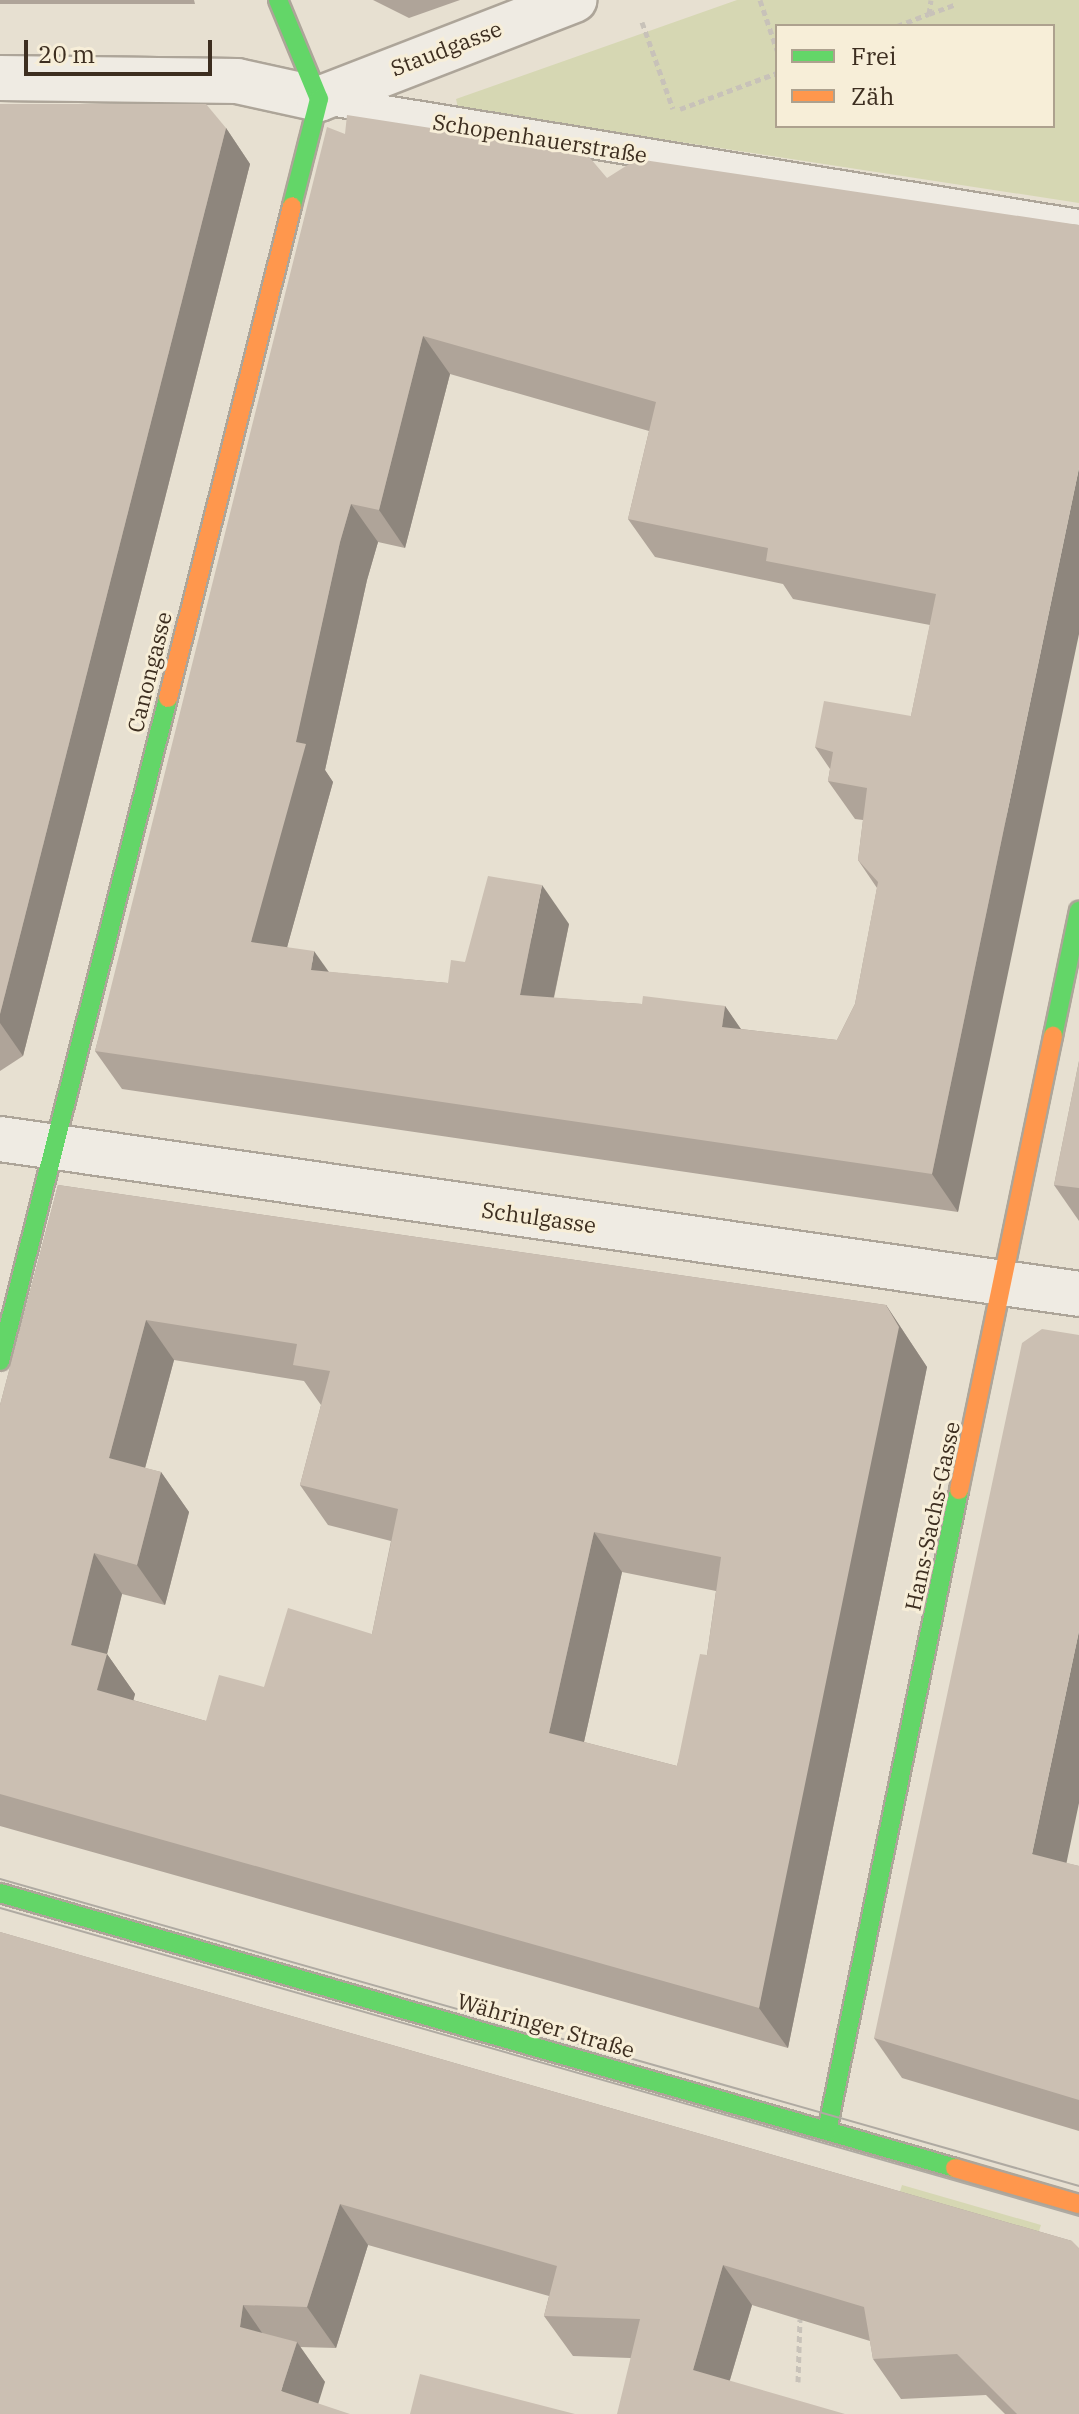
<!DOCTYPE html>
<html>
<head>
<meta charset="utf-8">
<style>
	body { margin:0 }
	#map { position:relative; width:1079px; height:2414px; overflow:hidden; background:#e7e0d1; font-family:"IBM Plex Serif",serif }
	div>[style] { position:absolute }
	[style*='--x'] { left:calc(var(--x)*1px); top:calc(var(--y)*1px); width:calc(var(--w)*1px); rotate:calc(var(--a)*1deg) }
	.green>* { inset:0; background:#d6d7b3 }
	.path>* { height:5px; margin-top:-2.5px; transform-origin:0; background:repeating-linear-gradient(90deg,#c8c2b9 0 6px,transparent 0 10px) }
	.roads { filter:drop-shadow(2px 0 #ada599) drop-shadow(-2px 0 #ada599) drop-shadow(0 2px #ada599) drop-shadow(0 -2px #ada599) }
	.lane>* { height:28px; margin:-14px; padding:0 14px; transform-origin:14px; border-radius:14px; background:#efebe3 }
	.street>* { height:44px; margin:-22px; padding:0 22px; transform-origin:22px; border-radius:22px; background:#efebe3 }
	.fast>* { height:18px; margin:-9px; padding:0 9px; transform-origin:9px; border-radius:9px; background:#63d668 }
	.slow>* { height:18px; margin:-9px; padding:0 9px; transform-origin:9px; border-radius:9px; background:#ff974d }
	.tram>* { height:2px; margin:-1px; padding:0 1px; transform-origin:1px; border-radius:1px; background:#afaaa2 }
	.wall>* { inset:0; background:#afa499 }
	.shaded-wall>* { inset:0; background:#8e867d }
	.building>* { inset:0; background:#cbbfb2 }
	span { translate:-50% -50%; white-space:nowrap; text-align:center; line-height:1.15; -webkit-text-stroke:6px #f7eed8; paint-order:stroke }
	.street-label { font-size:22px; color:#3d2e20 }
	.legend { position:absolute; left:775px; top:24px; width:280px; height:104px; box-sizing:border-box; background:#f7eed8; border:2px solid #ada18e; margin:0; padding:10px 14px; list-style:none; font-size:24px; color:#3d2e20 }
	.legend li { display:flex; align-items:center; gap:16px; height:40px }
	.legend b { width:40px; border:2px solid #ada18e }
	.scale { position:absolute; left:24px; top:40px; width:188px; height:36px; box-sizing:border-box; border:4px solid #3d2e20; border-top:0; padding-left:10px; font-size:24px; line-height:28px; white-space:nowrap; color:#3d2e20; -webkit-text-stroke:6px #f7eed8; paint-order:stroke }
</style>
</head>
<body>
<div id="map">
	<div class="green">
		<div style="clip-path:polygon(evenodd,737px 0,1079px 0,1079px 203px,458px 108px,456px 99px,737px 0,777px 26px,1053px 26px,1053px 126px,777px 126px,777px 26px)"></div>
		<div style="clip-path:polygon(902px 2185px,1041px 2225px,1036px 2240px,897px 2201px)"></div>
	</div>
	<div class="path">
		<div style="--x:760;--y:0;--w:53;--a:71.2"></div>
		<div style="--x:929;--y:14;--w:27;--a:-20"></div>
		<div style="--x:642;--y:22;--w:92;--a:70.4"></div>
		<div style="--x:897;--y:26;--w:34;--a:-21"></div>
		<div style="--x:929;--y:14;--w:14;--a:-82"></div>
		<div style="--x:680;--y:109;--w:103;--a:-20.4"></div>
		<div style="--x:798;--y:2382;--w:63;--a:-88.2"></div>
	</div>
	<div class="roads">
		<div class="lane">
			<div style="--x:324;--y:100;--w:765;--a:9.33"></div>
		</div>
		<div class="street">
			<div style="--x:0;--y:78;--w:237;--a:0.7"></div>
			<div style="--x:237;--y:81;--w:84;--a:12.4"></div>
			<div style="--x:319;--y:99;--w:274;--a:-21.2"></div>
			<div style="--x:0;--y:1139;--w:1090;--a:8.17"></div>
		</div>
		<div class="fast">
			<div style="--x:278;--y:0;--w:107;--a:67.5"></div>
			<div style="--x:319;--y:99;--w:110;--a:104.2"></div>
			<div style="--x:1053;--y:1036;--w:128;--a:-78.3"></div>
			<div style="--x:0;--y:1361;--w:684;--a:-75.78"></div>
			<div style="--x:0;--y:1893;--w:994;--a:16.06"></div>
			<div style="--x:827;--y:2131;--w:654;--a:-78.36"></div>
		</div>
		<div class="slow">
			<div style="--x:168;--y:698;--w:507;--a:-75.85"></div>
			<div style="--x:959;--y:1490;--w:464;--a:-78.3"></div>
			<div style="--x:955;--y:2168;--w:129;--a:16.2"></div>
		</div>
	</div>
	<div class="tram">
		<div style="--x:0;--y:1879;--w:1122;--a:15.88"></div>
		<div style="--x:0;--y:1908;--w:1122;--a:15.93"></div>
	</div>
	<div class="wall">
		<div style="clip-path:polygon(0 0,194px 0,195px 4px,0 4px)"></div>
		<div style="clip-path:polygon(373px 0,460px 0,409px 18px)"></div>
		<div style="clip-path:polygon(0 104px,226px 128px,250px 164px,23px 1056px,0 1071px)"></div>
		<div style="clip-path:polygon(evenodd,345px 134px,607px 178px,1079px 225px,958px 1212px,122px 1089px,95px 1051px,345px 134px,450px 374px,649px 431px,628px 519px,655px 557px,783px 584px,793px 599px,930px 625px,911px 716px,815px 747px,830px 769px,828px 781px,855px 819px,863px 820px,858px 860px,877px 888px,855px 1004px,837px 1040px,741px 1029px,725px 1006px,642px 1004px,554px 998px,569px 924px,465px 962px,448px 983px,328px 972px,287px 947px,333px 782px,325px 770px,367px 580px,378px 542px,405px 548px,450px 374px)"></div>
		<div style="clip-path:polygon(1079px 1061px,1079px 1221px,1054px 1185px)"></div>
		<div style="clip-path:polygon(evenodd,58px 1185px,886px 1305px,927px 1367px,788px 2048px,0 1826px,0 1405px,58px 1185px,174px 1360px,304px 1381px,321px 1405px,300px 1485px,328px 1525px,391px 1541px,372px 1634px,264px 1687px,206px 1721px,133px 1700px,135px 1694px,107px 1654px,122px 1594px,165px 1605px,189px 1512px,161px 1472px,145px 1468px,174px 1360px,58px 1185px,622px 1572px,716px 1591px,707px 1655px,677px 1766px,584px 1742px,622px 1572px)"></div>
		<div style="clip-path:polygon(1066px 1863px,1079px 1866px,1079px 2131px,902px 2078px,874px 2038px)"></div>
		<div style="clip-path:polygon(0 1932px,1072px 2241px,1079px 2414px,1005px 2414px,986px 2395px,901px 2399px,873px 2359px,870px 2341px,752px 2305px,730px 2380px,630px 2358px,573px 2356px,544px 2316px,549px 2296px,368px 2245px,336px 2348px,300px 2347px,325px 2382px,0 2414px)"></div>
	</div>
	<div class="shaded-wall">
		<div style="clip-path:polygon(226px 128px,250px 164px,23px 1056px,0 1023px,0 1014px)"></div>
		<div style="clip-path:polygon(423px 336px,450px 374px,405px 548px,379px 510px)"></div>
		<div style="clip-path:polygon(1079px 468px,1079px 634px,958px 1212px,932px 1174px)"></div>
		<div style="clip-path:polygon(351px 504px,378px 542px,367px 580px,325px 770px,333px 782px,278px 980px,251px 942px,340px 542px)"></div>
		<div style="clip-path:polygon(542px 885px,569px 924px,546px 1034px,520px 995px)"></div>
		<div style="clip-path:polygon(314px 951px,341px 989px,311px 970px)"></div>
		<div style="clip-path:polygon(725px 1006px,751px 1044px,722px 1027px)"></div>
		<div style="clip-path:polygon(886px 1305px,927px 1367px,788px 2048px,759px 2008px)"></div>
		<div style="clip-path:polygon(146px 1320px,174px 1360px,137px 1498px,109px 1458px)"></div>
		<div style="clip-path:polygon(161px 1472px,189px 1512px,165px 1605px,137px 1565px)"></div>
		<div style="clip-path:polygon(594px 1532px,622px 1572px,577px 1773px,549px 1733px)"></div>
		<div style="clip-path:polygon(94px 1553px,122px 1594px,107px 1654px,135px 1694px,126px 1730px,97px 1690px,71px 1645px)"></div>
		<div style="clip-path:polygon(1079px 1631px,1079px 1803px,1060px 1894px,1032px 1854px)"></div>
		<div style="clip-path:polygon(340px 2204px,368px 2245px,336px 2348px,307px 2307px)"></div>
		<div style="clip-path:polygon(723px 2265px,752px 2305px,721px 2410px,693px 2370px)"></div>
		<div style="clip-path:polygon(243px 2305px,271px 2346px,240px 2327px)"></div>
		<div style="clip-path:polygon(297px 2342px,325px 2382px,315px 2414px,281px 2391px)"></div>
	</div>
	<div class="building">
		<div style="clip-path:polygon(0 104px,206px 104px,226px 128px,0 1014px)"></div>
		<div style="clip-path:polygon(evenodd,347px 115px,585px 152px,607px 178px,637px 159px,1079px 225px,1079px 468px,932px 1174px,95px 1051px,327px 127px,345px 134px,347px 115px,423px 336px,656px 402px,628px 519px,768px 548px,766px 561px,936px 594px,911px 716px,824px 701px,815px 747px,833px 752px,828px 781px,867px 788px,858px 860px,878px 882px,855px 1004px,837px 1040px,722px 1027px,725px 1006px,643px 996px,642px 1004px,520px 995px,542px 885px,488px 876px,465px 962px,451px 960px,448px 983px,311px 970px,314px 951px,251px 942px,306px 744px,296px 742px,340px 542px,351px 504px,379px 510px,423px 336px)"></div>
		<div style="clip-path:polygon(1079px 1061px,1079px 1188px,1054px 1185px)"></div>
		<div style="clip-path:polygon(evenodd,58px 1185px,886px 1305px,899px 1327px,759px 2008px,0 1794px,0 1405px,58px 1185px,146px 1320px,297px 1344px,293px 1365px,330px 1371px,300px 1485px,398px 1509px,372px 1634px,288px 1608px,264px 1687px,219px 1675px,206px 1721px,97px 1690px,107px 1654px,71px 1645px,94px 1553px,137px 1565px,161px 1472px,109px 1458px,146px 1320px,58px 1185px,594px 1532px,721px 1557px,707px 1655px,700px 1654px,677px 1766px,549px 1733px,594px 1532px)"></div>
		<div style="clip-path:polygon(1042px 1329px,1079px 1335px,1079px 1631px,1032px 1854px,1079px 1866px,1079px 2100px,874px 2038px,1022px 1343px)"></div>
		<div style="clip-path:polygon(0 1932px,1072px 2241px,1079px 2248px,1079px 2414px,1017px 2414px,957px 2354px,873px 2359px,864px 2307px,723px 2265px,693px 2370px,845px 2414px,617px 2414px,640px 2319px,544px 2316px,557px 2266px,340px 2204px,307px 2307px,243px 2305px,240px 2327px,297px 2342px,281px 2391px,350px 2414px,0 2414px)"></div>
		<div style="clip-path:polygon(420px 2374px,575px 2414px,410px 2414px)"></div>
	</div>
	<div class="street-label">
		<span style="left:446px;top:48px;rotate:-21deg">Staudgasse</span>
		<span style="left:540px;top:138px;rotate:9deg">Schopenhauerstraße</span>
		<span style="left:149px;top:672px;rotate:-76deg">Canongasse</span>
		<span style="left:539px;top:1217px;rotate:8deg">Schulgasse</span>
		<span style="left:932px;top:1516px;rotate:-78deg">Hans-Sachs-Gasse</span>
		<span style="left:546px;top:2025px;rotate:16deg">Währinger Straße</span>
	</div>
	<ul class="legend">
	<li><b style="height:10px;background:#63d668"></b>Frei</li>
	<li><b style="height:10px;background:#ff974d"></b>Zäh</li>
	</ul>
	<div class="scale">20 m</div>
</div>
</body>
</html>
